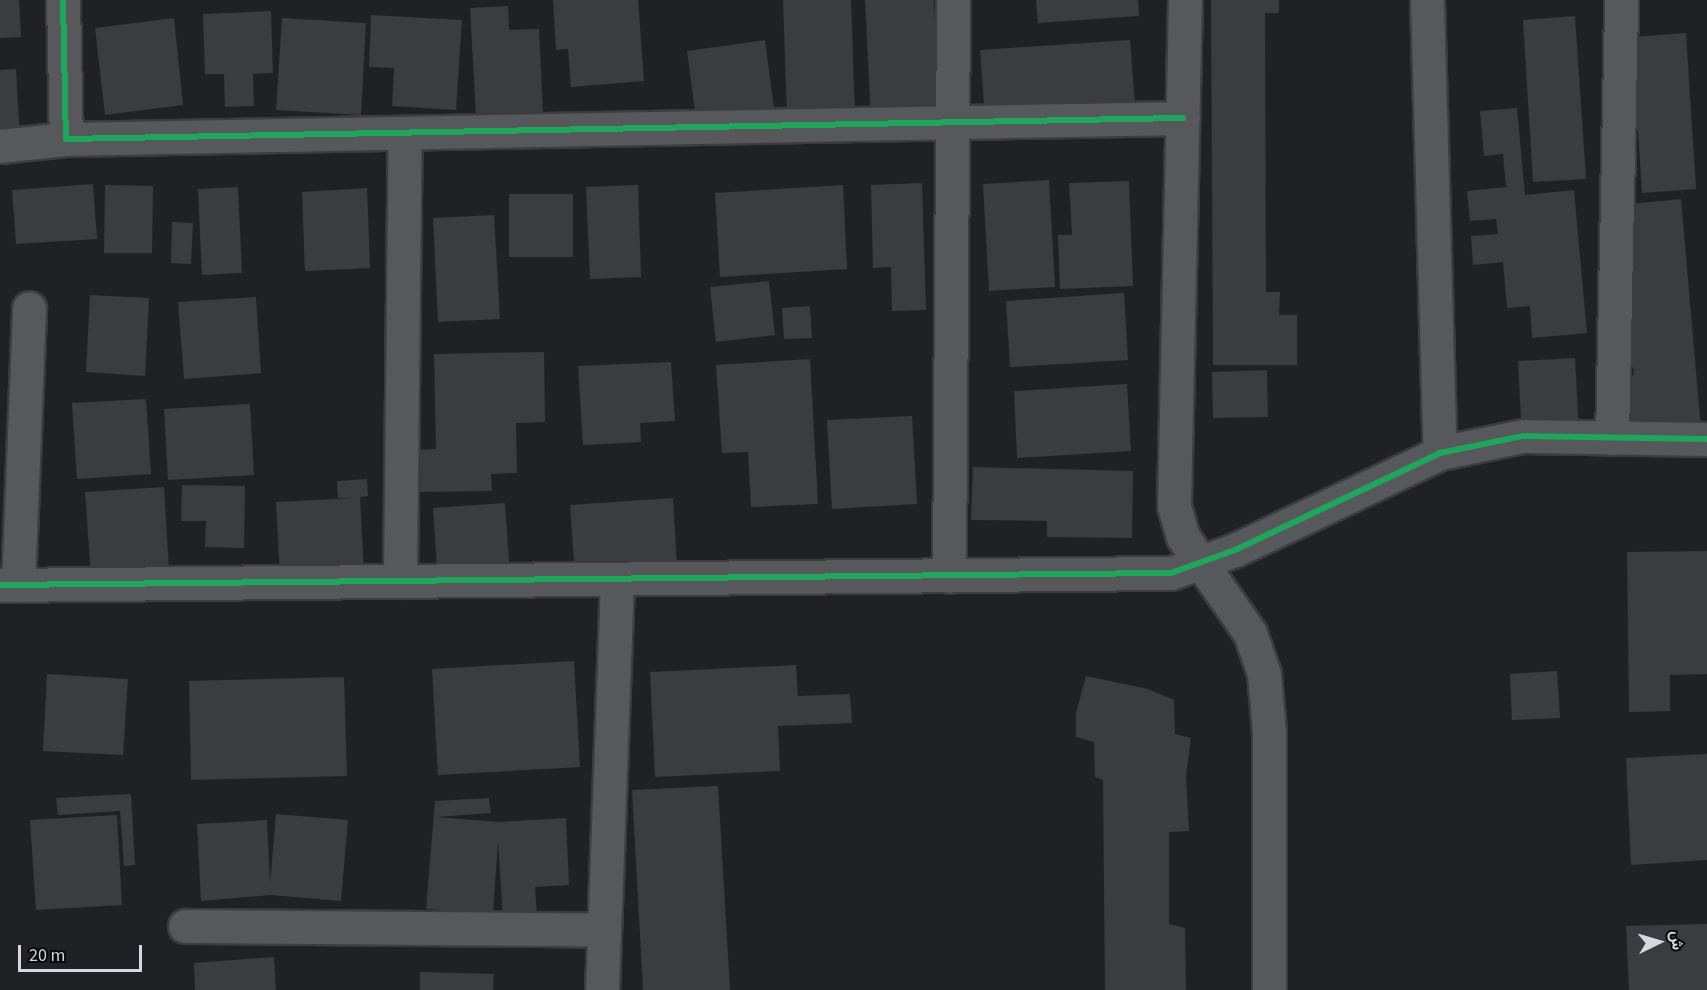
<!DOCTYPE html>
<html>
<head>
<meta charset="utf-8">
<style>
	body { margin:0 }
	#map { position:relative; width:1707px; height:990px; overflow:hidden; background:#1f2124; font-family:"Source Sans 3",Vazirmatn,sans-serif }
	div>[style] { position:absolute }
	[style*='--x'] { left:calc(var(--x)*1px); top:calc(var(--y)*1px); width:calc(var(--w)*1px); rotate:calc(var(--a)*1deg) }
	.building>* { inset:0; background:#3b3c3f }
	.roads { filter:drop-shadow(2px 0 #3a3c3f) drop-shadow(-2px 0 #3a3c3f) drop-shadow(0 2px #3a3c3f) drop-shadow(0 -2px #3a3c3f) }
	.minor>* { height:33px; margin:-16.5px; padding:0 16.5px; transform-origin:16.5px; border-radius:16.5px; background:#57585b }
	.cycleway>* { height:6px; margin:-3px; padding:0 3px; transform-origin:3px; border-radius:3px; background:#20a55d }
	span { translate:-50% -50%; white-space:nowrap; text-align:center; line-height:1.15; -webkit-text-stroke:6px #080a0d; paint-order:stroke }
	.north { position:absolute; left:1629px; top:912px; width:60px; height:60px; -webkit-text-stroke:4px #080a0d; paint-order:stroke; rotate:85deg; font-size:16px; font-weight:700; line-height:24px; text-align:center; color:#d6d8dd }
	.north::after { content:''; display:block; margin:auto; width:21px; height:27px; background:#d6d8dd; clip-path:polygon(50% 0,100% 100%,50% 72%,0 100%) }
	.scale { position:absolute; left:18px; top:945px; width:124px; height:27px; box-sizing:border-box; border:3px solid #d6d8dd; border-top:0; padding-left:8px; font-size:18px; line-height:21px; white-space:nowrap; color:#d6d8dd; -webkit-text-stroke:4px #080a0d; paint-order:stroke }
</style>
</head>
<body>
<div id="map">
	<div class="building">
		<div style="clip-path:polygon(0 0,19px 0,21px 37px,0 38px)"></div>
		<div style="clip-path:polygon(553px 0,638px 0,644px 81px,571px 87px,568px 49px,556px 50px)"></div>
		<div style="clip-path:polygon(783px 0,851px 0,855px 116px,787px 119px)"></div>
		<div style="clip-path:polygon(865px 0,934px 0,939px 117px,871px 120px)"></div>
		<div style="clip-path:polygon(1036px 0,1138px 0,1139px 16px,1038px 23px)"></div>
		<div style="clip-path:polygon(1211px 0,1279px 0,1279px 13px,1265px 13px,1266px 292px,1280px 292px,1279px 315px,1297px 315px,1297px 365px,1213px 365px)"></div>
		<div style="clip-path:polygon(508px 6px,509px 30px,539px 29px,543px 113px,476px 116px,470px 8px)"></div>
		<div style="clip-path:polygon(271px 11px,273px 73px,253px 74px,254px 106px,225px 107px,224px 74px,205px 74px,203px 14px)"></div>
		<div style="clip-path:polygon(371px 15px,462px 20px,456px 110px,392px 106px,394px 68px,369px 67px)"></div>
		<div style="clip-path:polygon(1575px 16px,1586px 179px,1533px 182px,1523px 20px)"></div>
		<div style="clip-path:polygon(174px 18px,183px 105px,105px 115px,95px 28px)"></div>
		<div style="clip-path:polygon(282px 18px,366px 23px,361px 115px,276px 110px)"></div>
		<div style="clip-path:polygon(1686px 33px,1696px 189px,1642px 193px,1632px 37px)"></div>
		<div style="clip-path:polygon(765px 40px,775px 116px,697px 126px,687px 51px)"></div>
		<div style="clip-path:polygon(1130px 40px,1136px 119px,986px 130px,980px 50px)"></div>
		<div style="clip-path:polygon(16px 69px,20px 140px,0 141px,0 70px)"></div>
		<div style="clip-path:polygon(1517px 108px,1525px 195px,1574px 190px,1587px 333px,1532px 338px,1530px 306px,1507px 308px,1503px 262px,1473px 265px,1471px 236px,1498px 234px,1496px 219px,1470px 221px,1467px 191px,1506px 187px,1503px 154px,1484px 156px,1480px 111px)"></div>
		<div style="clip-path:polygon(1049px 180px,1055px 287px,989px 291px,983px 184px)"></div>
		<div style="clip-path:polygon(1129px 181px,1133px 286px,1060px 289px,1058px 235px,1072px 235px,1069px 183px)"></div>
		<div style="clip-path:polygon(922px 183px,926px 310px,892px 311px,891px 267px,873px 268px,871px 185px)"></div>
		<div style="clip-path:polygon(93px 184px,97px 239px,16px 244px,12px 190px)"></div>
		<div style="clip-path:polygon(105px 185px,153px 186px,152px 253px,104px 253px)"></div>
		<div style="clip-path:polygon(638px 185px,641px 277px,590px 279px,586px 187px)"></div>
		<div style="clip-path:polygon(843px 185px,847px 269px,720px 277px,715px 193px)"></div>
		<div style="clip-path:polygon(238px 187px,242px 273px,202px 275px,198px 189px)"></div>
		<div style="clip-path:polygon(367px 188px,370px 268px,305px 271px,302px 192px)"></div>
		<div style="clip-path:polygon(509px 194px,573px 194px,573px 257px,509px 257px)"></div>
		<div style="clip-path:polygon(1681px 199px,1701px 429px,1630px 436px,1625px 376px,1634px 375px,1619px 205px)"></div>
		<div style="clip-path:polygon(494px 215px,500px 319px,438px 322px,433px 218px)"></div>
		<div style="clip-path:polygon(172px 222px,193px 223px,191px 264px,171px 263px)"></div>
		<div style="clip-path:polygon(769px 281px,775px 335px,716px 342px,710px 287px)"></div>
		<div style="clip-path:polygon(1124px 293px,1128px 360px,1010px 367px,1006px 301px)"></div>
		<div style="clip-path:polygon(90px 295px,149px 298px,145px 376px,86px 372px)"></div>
		<div style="clip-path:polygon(256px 297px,261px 373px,184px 379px,178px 302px)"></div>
		<div style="clip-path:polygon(810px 306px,812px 338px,784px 339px,782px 308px)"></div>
		<div style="clip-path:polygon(544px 352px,545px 422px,516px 423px,517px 473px,491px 474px,492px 491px,418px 492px,418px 450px,436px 449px,434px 354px)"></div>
		<div style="clip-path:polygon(1575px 358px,1579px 433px,1522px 437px,1518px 361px)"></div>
		<div style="clip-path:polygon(810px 359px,818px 504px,751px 507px,748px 452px,722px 453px,716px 365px)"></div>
		<div style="clip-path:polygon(671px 362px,675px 421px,640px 423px,641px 442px,583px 445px,578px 366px)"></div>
		<div style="clip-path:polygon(1267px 370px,1268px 417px,1213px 418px,1212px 372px)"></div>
		<div style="clip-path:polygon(1127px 384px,1131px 451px,1017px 458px,1014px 391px)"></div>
		<div style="clip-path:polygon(146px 399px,151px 474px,77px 479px,72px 403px)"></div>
		<div style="clip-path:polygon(250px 404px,254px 475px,168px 480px,164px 409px)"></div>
		<div style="clip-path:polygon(912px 416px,917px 504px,832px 509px,827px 420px)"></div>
		<div style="clip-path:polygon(973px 467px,1133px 471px,1132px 538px,1047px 537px,1047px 521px,971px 520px)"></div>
		<div style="clip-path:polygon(367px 479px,368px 496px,360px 497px,364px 573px,280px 577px,276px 502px,356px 498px,338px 498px,337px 481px)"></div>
		<div style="clip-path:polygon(182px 485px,245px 486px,244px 548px,205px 547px,206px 521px,181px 521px)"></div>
		<div style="clip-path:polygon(164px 487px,169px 570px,91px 575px,85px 492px)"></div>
		<div style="clip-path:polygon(673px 498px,678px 584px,576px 590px,570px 505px)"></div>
		<div style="clip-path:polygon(505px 503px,510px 576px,438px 581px,433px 508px)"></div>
		<div style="clip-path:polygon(1707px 551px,1707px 674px,1670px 675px,1670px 711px,1629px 712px,1627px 552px)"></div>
		<div style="clip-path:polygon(574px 661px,580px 767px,438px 775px,432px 669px)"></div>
		<div style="clip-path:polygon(796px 665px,798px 696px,850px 694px,852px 723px,778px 726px,780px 771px,655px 777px,650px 672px)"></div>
		<div style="clip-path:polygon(1557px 671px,1560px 718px,1512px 720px,1510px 674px)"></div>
		<div style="clip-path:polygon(47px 674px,128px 679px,123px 755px,43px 751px)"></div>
		<div style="clip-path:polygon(1086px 676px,1148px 689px,1174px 700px,1175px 734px,1191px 738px,1186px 776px,1189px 831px,1169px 832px,1169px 924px,1185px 928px,1186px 990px,1105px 990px,1103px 780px,1095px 777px,1094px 742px,1076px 737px,1076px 713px)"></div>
		<div style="clip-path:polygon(344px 677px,347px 776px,191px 780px,189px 681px)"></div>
		<div style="clip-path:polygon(1707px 754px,1707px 860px,1631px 865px,1626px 758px)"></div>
		<div style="clip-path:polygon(718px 786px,730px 990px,643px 990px,632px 790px)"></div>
		<div style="clip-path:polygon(131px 794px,135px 865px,124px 866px,120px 811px,58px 815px,56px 798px)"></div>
		<div style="clip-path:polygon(489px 798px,491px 813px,436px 817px,500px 822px,566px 818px,569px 885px,535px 887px,537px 916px,503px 918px,498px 842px,493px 913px,426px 909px,435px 801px)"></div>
		<div style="clip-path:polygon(276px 814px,348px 820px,341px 901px,271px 895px,201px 901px,197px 824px,267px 820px,270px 884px)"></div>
		<div style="clip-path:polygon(117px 815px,122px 905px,36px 910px,30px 820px)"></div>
		<div style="clip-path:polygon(1707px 924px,1707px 990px,1629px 990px,1626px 926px)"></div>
		<div style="clip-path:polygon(274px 957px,276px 990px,195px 990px,194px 963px)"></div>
		<div style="clip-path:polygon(420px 972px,494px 974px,493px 990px,420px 990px)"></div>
	</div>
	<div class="roads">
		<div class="minor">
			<div style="--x:63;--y:0;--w:139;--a:88.8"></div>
			<div style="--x:66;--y:139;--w:1117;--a:-1.08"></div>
			<div style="--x:1185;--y:0;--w:506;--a:91.25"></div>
			<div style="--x:1174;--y:506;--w:32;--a:74"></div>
			<div style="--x:1183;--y:537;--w:117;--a:55.1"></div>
			<div style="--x:1250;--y:633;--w:43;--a:71.1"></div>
			<div style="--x:1264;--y:674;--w:57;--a:85"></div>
			<div style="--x:1269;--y:731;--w:259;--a:90"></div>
			<div style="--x:1427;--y:0;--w:453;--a:88.4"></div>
			<div style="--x:0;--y:146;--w:66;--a:-6.1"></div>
			<div style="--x:1612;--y:438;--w:438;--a:-88.8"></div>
			<div style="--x:949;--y:576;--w:576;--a:-89.6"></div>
			<div style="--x:400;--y:581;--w:448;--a:-89.4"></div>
			<div style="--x:0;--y:585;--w:1171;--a:-0.59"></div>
			<div style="--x:1171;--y:573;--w:68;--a:-19.8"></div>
			<div style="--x:1235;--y:550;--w:227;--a:-25.3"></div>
			<div style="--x:1440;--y:453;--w:85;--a:-11.6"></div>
			<div style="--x:1523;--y:436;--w:184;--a:0.9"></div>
			<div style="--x:18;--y:585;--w:277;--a:-87.7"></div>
			<div style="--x:185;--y:926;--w:419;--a:0.5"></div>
			<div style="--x:602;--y:990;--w:411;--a:-87.9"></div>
		</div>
	</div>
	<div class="cycleway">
		<div style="--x:63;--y:0;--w:139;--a:88.8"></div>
		<div style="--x:66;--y:139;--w:1117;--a:-1.08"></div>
		<div style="--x:0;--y:585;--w:1171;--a:-0.59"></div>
		<div style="--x:1171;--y:573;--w:68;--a:-19.8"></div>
		<div style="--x:1235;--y:550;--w:227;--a:-25.3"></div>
		<div style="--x:1440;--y:453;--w:85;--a:-11.6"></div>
		<div style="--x:1523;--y:436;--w:184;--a:0.9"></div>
	</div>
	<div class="north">ش</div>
	<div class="scale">20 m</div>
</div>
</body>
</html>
